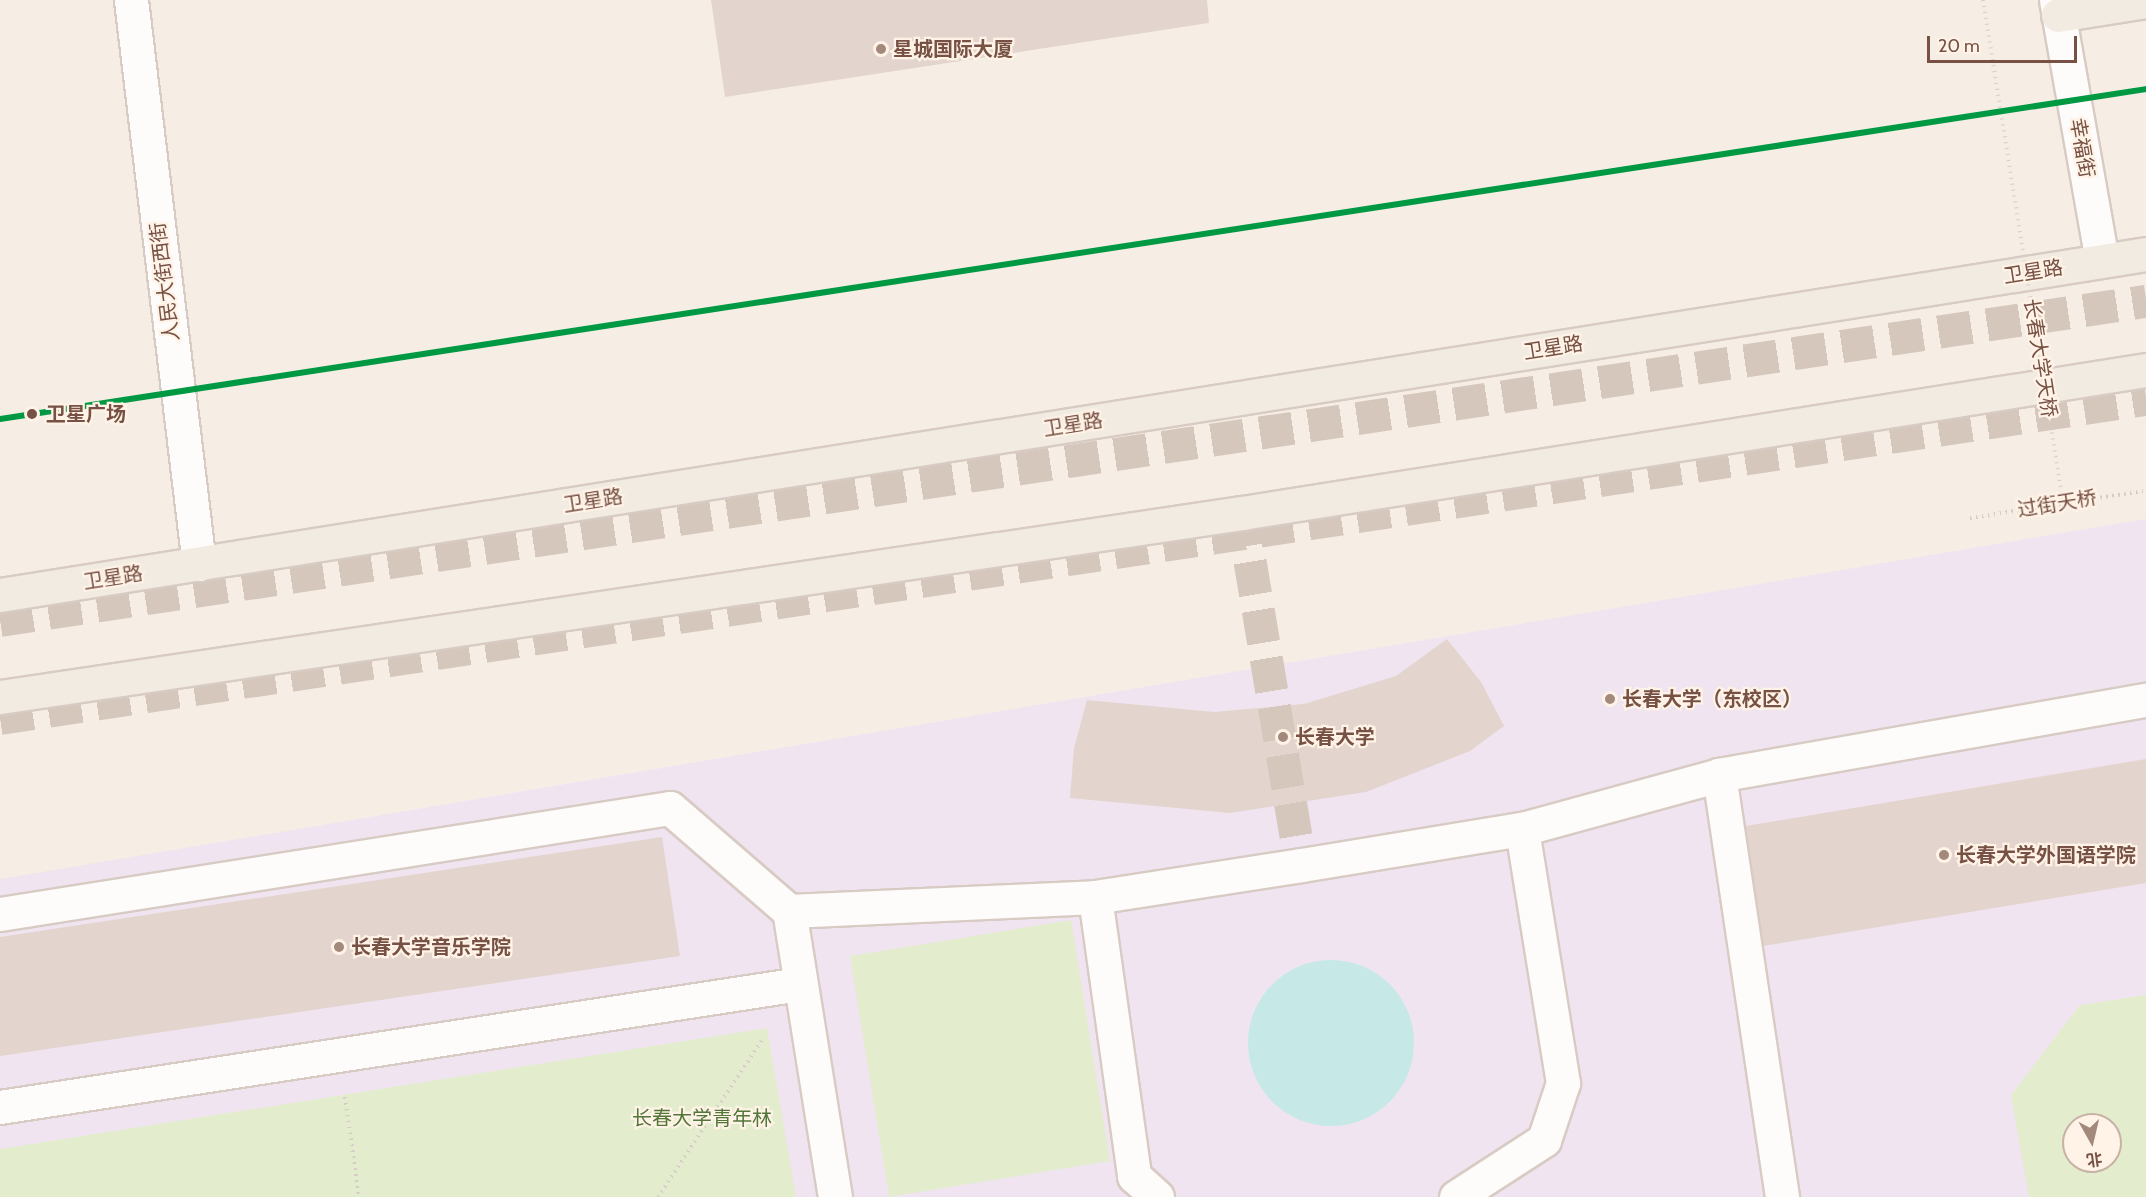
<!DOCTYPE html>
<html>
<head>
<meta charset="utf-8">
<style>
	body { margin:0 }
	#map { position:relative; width:2146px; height:1197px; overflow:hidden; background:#f6eee5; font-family:Cabin,"Noto Sans SC",sans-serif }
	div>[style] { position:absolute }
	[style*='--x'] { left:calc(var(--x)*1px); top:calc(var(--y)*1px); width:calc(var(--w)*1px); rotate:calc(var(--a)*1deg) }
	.education>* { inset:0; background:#f0e4f1 }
	.green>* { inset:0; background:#e3edce }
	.water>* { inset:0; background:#c6e9e8 }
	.round { border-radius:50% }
	.building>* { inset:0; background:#e3d5cd }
	.minor-tunnel>* { height:33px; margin-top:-16.5px; transform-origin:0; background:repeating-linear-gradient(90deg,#d6c7bd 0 33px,transparent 0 49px) }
	.highway-tunnel>* { height:33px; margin-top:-16.5px; transform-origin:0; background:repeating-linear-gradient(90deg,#d6c7bd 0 33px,transparent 0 49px) }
	.path>* { height:4px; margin-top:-2px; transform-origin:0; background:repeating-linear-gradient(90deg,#d8ccc7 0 1.5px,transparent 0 6px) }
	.roads { filter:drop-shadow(2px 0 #d8cbc3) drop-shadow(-2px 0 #d8cbc3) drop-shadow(0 2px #d8cbc3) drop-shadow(0 -2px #d8cbc3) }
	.minor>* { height:33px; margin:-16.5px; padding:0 16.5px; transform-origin:16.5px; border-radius:16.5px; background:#fefcfb }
	.major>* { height:33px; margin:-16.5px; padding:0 16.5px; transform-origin:16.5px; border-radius:16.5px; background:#f2ebe2 }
	.path-bridge>* { height:4px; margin-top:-2px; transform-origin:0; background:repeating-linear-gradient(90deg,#d8ccc7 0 1.5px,transparent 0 6px) }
	.rail-1>* { height:6px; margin:-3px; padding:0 3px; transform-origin:3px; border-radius:3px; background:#009943 }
	.dots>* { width:16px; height:16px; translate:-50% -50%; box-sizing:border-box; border:3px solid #fff2e6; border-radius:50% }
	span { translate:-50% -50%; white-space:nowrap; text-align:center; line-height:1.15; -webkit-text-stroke:4.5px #fff2e6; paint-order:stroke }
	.poi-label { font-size:20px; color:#765144; font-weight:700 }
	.left { translate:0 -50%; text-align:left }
	.street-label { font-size:20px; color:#765144 }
	.stop-label { font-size:20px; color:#765144; font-weight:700 }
	.park-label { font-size:20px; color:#527739 }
	.north { position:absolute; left:2062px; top:1113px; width:60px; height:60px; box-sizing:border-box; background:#fff2e6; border:2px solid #c8b2a5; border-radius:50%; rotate:172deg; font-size:16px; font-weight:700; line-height:24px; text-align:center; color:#765144 }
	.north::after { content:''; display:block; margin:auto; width:21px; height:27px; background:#a3887c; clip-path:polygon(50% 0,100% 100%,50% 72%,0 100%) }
	.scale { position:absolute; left:1927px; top:36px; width:150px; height:27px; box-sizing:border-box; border:3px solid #765144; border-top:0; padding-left:8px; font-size:18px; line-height:21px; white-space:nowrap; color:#765144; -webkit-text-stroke:4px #fff2e6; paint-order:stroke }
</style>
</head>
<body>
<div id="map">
	<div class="education">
		<div style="clip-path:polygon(evenodd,2146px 519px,2146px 1197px,0 1197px,0 879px,2146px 519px,2074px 1125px,2110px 1125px,2110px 1161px,2074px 1161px,2074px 1125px)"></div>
	</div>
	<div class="green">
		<div style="clip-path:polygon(1071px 920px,1110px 1161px,889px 1197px,850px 956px)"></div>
		<div style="clip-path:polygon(evenodd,2146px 995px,2146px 1197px,2029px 1197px,2011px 1095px,2080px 1005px,2146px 995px,2074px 1125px,2110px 1125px,2110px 1161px,2074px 1161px,2074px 1125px)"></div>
		<div style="clip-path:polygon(767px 1028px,796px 1197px,0 1197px,0 1149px)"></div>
	</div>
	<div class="water">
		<div class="round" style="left:1248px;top:960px;width:166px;height:166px"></div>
	</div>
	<div class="building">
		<div style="clip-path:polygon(711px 0,1207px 0,1209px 23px,725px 97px)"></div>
		<div style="clip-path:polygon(1447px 639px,1481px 682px,1504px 726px,1470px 751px,1366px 792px,1230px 813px,1070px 798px,1074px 748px,1087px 700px,1214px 712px,1304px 704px,1396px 676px)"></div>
		<div style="clip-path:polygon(2146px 759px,2146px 883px,1763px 946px,1746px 826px)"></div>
		<div style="clip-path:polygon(662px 837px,680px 956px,0 1056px,0 937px)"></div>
	</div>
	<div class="minor-tunnel">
		<div style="--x:1242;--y:513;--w:357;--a:80.5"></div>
	</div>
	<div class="highway-tunnel">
		<div style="--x:0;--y:620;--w:2170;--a:-8.46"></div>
		<div style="--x:0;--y:718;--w:2170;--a:-8.46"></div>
	</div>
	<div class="path">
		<div style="--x:1970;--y:518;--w:175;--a:-8.9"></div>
		<div style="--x:345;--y:1097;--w:101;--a:82"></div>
		<div style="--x:658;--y:1197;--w:192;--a:-56.5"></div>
	</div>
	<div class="roads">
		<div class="minor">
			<div style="--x:131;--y:0;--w:568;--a:83.13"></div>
			<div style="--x:2056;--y:0;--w:264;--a:80"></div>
			<div style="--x:1719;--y:775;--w:427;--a:81.5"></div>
			<div style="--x:1095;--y:897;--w:282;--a:82"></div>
			<div style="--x:1134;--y:1176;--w:31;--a:42"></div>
			<div style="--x:0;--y:914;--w:678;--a:-8.99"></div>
			<div style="--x:670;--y:808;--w:157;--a:40.9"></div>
			<div style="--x:0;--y:1107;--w:808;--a:-8.75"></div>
			<div style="--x:835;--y:1197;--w:290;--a:-99.1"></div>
			<div style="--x:789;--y:911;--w:306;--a:-2.6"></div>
			<div style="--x:1095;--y:897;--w:208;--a:-8.8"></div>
			<div style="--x:1301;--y:865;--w:224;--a:-9.3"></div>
			<div style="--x:1522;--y:829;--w:204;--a:-15.3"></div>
			<div style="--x:1719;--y:775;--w:434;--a:-10"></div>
			<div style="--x:1456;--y:1197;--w:105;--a:-32.9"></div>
			<div style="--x:1544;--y:1140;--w:60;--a:-71.6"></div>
			<div style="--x:1563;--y:1083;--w:257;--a:-99.2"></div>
		</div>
		<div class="major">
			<div style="--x:2058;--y:15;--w:89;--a:-9"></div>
			<div style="--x:0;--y:595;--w:2173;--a:-9.03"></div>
			<div style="--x:0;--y:697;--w:1256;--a:-8.43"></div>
			<div style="--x:1242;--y:513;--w:915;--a:-8.99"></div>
		</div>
	</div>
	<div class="path-bridge">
		<div style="--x:1983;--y:0;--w:509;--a:80.96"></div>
	</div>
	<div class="rail-1">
		<div style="--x:0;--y:419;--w:2171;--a:-8.74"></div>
	</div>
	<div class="dots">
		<div style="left:881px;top:49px;background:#a3887c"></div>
		<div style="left:32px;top:414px;background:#765144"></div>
		<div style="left:1610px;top:699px;background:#a3887c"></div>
		<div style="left:1283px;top:737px;background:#a3887c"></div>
		<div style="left:1944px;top:855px;background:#a3887c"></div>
		<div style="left:339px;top:947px;background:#a3887c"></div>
	</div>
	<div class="poi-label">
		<span class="left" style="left:893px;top:49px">星城国际大厦</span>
		<span class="left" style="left:1622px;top:699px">长春大学（东校区）</span>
		<span class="left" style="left:1295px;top:737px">长春大学</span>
		<span class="left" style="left:1956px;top:855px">长春大学外国语学院</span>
		<span class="left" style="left:351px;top:947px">长春大学音乐学院</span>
	</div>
	<div class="street-label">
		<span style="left:2082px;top:148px;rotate:80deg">幸福街</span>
		<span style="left:2033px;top:272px;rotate:-9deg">卫星路</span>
		<span style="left:165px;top:282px;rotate:-97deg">人民大街西街</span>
		<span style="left:1553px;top:348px;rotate:-9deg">卫星路</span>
		<span style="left:2040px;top:358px;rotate:81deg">长春大学天桥</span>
		<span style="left:1073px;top:425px;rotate:-9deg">卫星路</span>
		<span style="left:593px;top:501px;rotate:-9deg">卫星路</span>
		<span style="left:2057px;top:504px;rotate:-9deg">过街天桥</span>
		<span style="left:113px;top:578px;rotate:-9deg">卫星路</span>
	</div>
	<div class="stop-label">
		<span class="left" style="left:46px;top:414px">卫星广场</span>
	</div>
	<div class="park-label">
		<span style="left:702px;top:1118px">长春大学青年林</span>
	</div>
	<div class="north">北</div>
	<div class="scale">20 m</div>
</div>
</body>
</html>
